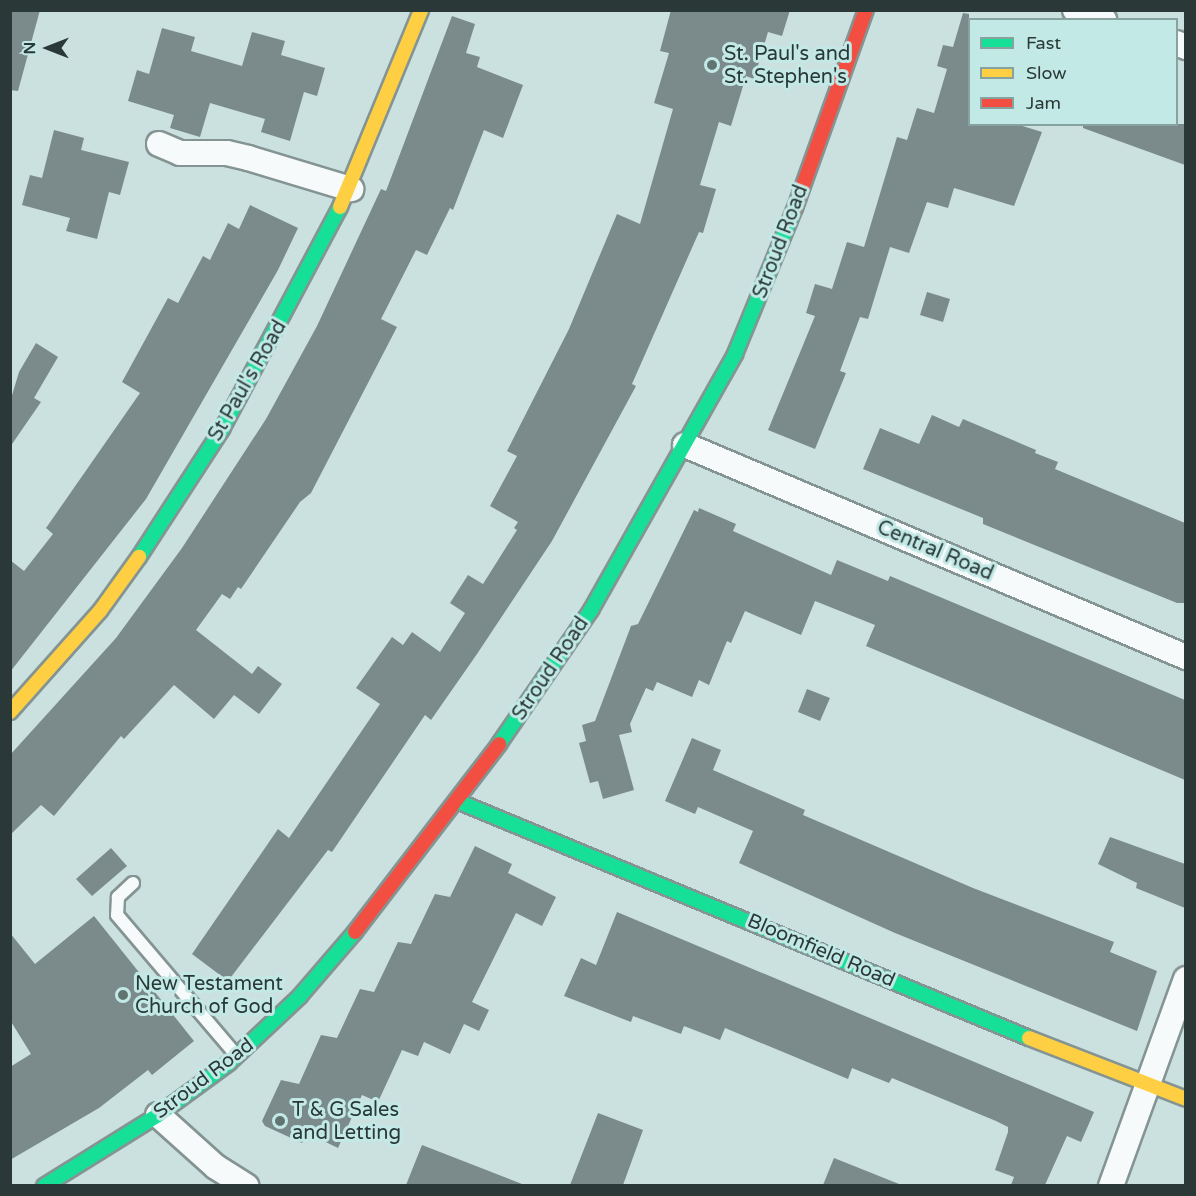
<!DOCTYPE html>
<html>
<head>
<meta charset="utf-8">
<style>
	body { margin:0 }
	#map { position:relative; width:1196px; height:1196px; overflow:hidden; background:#cbe1df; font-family:"Varela Round",sans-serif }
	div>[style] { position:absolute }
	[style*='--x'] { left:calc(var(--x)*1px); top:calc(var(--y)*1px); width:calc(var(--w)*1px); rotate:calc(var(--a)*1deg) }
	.building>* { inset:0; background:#7b8b8b }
	.roads { filter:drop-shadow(2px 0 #849493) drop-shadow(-2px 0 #849493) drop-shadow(0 2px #849493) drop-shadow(0 -2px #849493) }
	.lane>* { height:12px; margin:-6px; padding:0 6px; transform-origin:6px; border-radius:6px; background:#f7fafa }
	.street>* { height:24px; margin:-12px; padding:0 12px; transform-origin:12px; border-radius:12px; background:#f7fafa }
	.fast>* { height:14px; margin:-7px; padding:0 7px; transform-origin:7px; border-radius:7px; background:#16e098 }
	.slow>* { height:14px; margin:-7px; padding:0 7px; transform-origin:7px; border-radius:7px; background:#ffcf43 }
	.jam>* { height:14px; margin:-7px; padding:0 7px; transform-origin:7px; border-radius:7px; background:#f24e42 }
	.dots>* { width:16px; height:16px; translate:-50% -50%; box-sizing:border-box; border:3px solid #c3e9e6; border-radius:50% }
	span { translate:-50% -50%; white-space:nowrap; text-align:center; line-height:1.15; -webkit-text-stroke:6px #c3e9e6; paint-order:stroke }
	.poi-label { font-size:20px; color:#2a3938 }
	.left { translate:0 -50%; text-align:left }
	.street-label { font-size:20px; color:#2a3938 }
	.frame { position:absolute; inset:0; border:12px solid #2a3938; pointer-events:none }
	.legend { position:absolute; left:968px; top:18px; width:210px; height:108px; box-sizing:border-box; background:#c3e9e6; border:2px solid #86a3a0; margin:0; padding:8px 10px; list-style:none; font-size:18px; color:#2a3938 }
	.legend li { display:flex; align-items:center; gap:12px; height:30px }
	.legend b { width:30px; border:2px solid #86a3a0 }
	.north { position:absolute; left:18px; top:18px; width:60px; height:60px; -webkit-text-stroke:4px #c3e9e6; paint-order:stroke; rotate:270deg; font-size:16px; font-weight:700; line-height:24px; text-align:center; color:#2a3938 }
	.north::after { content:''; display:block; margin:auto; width:21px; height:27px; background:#2a3938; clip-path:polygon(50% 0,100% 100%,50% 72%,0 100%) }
</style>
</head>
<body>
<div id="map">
	<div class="building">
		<div style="clip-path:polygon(10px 10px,40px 10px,18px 91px,10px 90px)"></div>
		<div style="clip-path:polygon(671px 10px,790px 10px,782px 36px,768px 32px,754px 79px,746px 76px,731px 126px,719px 122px,700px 185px,716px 189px,703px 233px,699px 232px,632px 384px,636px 386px,552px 541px,477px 654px,431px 720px,425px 715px,332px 852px,328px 850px,228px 981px,192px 954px,278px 829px,289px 838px,380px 704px,356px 688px,392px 637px,403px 645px,412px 632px,440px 652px,465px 613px,450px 603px,468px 575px,483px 584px,517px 530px,514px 528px,518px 522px,490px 506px,517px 456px,507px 451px,569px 329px,617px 214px,640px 224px,673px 109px,654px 103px,669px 53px,660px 51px)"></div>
		<div style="clip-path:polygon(963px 13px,969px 14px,969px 124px,1016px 124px,1042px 132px,1014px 206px,954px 188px,948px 208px,927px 202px,909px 253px,890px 247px,868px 319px,860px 317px,840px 371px,846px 373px,815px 449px,768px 430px,815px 316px,806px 313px,815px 284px,832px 289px,847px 242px,864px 247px,897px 137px,907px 140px,917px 108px,934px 113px,947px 69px,937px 66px,943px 45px,953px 47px)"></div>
		<div style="clip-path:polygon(452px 16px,475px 24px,466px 53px,480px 57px,477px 67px,523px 85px,503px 138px,484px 130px,453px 210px,450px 208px,427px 255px,416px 250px,381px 319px,397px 327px,311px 493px,300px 502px,241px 589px,238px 587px,230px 599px,222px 594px,196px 630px,252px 674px,258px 666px,282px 684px,259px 714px,234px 695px,214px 719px,174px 685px,124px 739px,121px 736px,54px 816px,41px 805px,10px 835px,10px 755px,116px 638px,182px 548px,266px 419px,317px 326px,381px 189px,386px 191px)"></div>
		<div style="clip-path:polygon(162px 28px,195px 37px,191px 51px,242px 66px,252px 32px,285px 41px,281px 55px,325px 68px,317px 96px,304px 92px,290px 141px,261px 132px,265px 119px,210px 103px,200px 137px,170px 128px,174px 115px,128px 101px,137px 70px,149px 74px)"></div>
		<div style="clip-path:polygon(1083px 124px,1185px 124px,1185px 165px,1083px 128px)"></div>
		<div style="clip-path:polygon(54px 130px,84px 138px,81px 150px,129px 162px,120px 195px,109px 192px,97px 239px,66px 231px,70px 218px,22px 205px,30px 175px,42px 178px)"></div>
		<div style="clip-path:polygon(250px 205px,298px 228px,278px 270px,146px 499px,10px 672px,10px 560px,24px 571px,53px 534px,46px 528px,140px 393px,122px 382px,168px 298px,178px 303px,203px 256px,210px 260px,228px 223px,239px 229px)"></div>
		<div style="clip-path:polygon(927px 292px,950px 299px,943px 322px,920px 315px)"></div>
		<div style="clip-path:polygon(36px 343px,58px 357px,34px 398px,41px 402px,10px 447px,10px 402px,19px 372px)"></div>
		<div style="clip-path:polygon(932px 415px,959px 427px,963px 419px,1036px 450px,1035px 453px,1058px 462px,1055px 469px,1185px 523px,1185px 603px,1177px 603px,983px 524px,983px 518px,863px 469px,880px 428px,919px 444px)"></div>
		<div style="clip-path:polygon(699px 508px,736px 524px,733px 531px,831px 575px,837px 560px,888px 581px,890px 576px,1185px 700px,1185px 780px,866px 646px,875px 625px,815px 601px,801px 635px,745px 611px,731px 643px,727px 641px,709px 685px,699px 680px,692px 697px,657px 682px,653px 691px,646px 688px,630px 724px,632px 732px,619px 735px,634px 790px,603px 799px,598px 781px,590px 783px,579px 743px,586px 741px,582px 725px,595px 721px,631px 626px,638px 624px,694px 510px,698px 512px)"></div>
		<div style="clip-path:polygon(807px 689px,830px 698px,820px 721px,798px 712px)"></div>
		<div style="clip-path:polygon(692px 738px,721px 750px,713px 770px,805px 810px,803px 815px,973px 888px,1114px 942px,1110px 952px,1157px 971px,1137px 1031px,895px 933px,739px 863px,753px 831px,698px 807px,695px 814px,665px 801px)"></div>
		<div style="clip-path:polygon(1110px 837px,1185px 864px,1185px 908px,1136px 888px,1137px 883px,1098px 864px)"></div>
		<div style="clip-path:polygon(475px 846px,512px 864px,508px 873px,556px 897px,542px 926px,516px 913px,472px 1002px,489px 1010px,479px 1031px,464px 1024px,450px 1054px,424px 1042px,418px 1056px,402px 1050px,378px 1102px,362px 1095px,338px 1148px,307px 1133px,302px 1143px,265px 1126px,262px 1121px,281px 1080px,299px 1084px,321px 1035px,337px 1038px,360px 989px,374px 992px,398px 942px,411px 944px,435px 894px,450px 897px)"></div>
		<div style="clip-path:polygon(111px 848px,127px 866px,92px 896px,76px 879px)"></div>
		<div style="clip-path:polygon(617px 912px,1094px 1112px,1081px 1142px,1067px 1136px,1045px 1185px,1011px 1185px,1014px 1177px,995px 1170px,1008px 1132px,1008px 1127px,996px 1121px,892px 1078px,889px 1083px,852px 1068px,848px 1079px,725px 1028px,720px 1040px,684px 1026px,681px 1034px,633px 1016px,631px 1022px,564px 996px,581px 958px,596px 965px)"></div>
		<div style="clip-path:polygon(94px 916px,194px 1041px,152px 1075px,148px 1070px,99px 1108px,10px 1160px,10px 1067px,31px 1054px,10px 1020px,10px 933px,35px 964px)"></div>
		<div style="clip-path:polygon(598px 1113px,643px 1130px,623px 1185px,570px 1185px)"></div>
		<div style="clip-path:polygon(422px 1145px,522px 1184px,521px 1185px,406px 1185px)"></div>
		<div style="clip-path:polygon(834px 1158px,899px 1184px,898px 1185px,823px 1185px)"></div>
	</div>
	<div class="roads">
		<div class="lane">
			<div style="--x:133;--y:883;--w:21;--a:137"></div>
			<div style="--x:118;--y:897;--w:18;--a:93"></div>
			<div style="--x:117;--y:915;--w:184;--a:49.6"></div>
		</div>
		<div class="street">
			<div style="--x:1075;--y:10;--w:31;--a:19"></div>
			<div style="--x:1176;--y:43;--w:11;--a:22"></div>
			<div style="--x:159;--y:144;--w:23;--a:23"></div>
			<div style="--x:180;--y:153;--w:47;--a:0"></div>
			<div style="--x:227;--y:153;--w:22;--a:13"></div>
			<div style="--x:248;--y:158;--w:108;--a:16.8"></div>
			<div style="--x:685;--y:445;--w:544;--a:22.94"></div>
			<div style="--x:158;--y:1115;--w:78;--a:41.9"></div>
			<div style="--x:216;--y:1167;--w:36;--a:32"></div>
			<div style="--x:1111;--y:1186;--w:220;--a:-70.1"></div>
		</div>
		<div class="fast">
			<div style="--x:139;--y:557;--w:153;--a:-57"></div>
			<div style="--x:222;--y:429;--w:251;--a:-62"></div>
			<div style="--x:499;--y:744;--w:163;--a:-55.5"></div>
			<div style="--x:591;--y:610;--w:294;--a:-60.6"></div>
			<div style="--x:735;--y:354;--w:158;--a:-67.7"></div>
			<div style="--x:457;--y:801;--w:619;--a:22.51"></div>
			<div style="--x:44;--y:1186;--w:134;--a:-31.9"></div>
			<div style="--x:158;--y:1115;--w:88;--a:-36.2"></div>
			<div style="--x:229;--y:1063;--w:98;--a:-43.3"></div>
			<div style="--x:300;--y:996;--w:84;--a:-49.3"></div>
		</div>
		<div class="slow">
			<div style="--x:340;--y:207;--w:213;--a:-67.6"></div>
			<div style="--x:10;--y:712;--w:135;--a:-48.3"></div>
			<div style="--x:100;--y:611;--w:67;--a:-54.2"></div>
			<div style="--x:1029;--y:1038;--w:168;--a:21.2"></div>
		</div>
		<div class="jam">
			<div style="--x:795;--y:208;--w:210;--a:-70.3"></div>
			<div style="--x:355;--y:932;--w:237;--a:-52.5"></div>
		</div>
	</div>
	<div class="dots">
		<div style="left:712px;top:65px;background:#627472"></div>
		<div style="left:123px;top:995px;background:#627472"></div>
		<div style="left:280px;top:1121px;background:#627472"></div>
	</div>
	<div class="poi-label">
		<span class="left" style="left:724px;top:66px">St. Paul's and<br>St. Stephen's</span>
		<span class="left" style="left:135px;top:996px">New Testament<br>Church of God</span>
		<span class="left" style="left:292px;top:1122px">T &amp; G Sales<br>and Letting</span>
	</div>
	<div class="street-label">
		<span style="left:781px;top:242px;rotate:-69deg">Stroud Road</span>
		<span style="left:248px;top:381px;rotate:-60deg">St Paul's Road</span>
		<span style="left:935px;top:551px;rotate:23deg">Central Road</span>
		<span style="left:551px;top:669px;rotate:-56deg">Stroud Road</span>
		<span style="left:821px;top:951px;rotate:23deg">Bloomfield Road</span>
		<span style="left:204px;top:1079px;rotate:-37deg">Stroud Road</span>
	</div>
	<div class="frame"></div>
	<ul class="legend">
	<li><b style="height:8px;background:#16e098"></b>Fast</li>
	<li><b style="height:8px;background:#ffcf43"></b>Slow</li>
	<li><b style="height:8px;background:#f24e42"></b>Jam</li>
	</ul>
	<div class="north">N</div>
</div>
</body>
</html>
